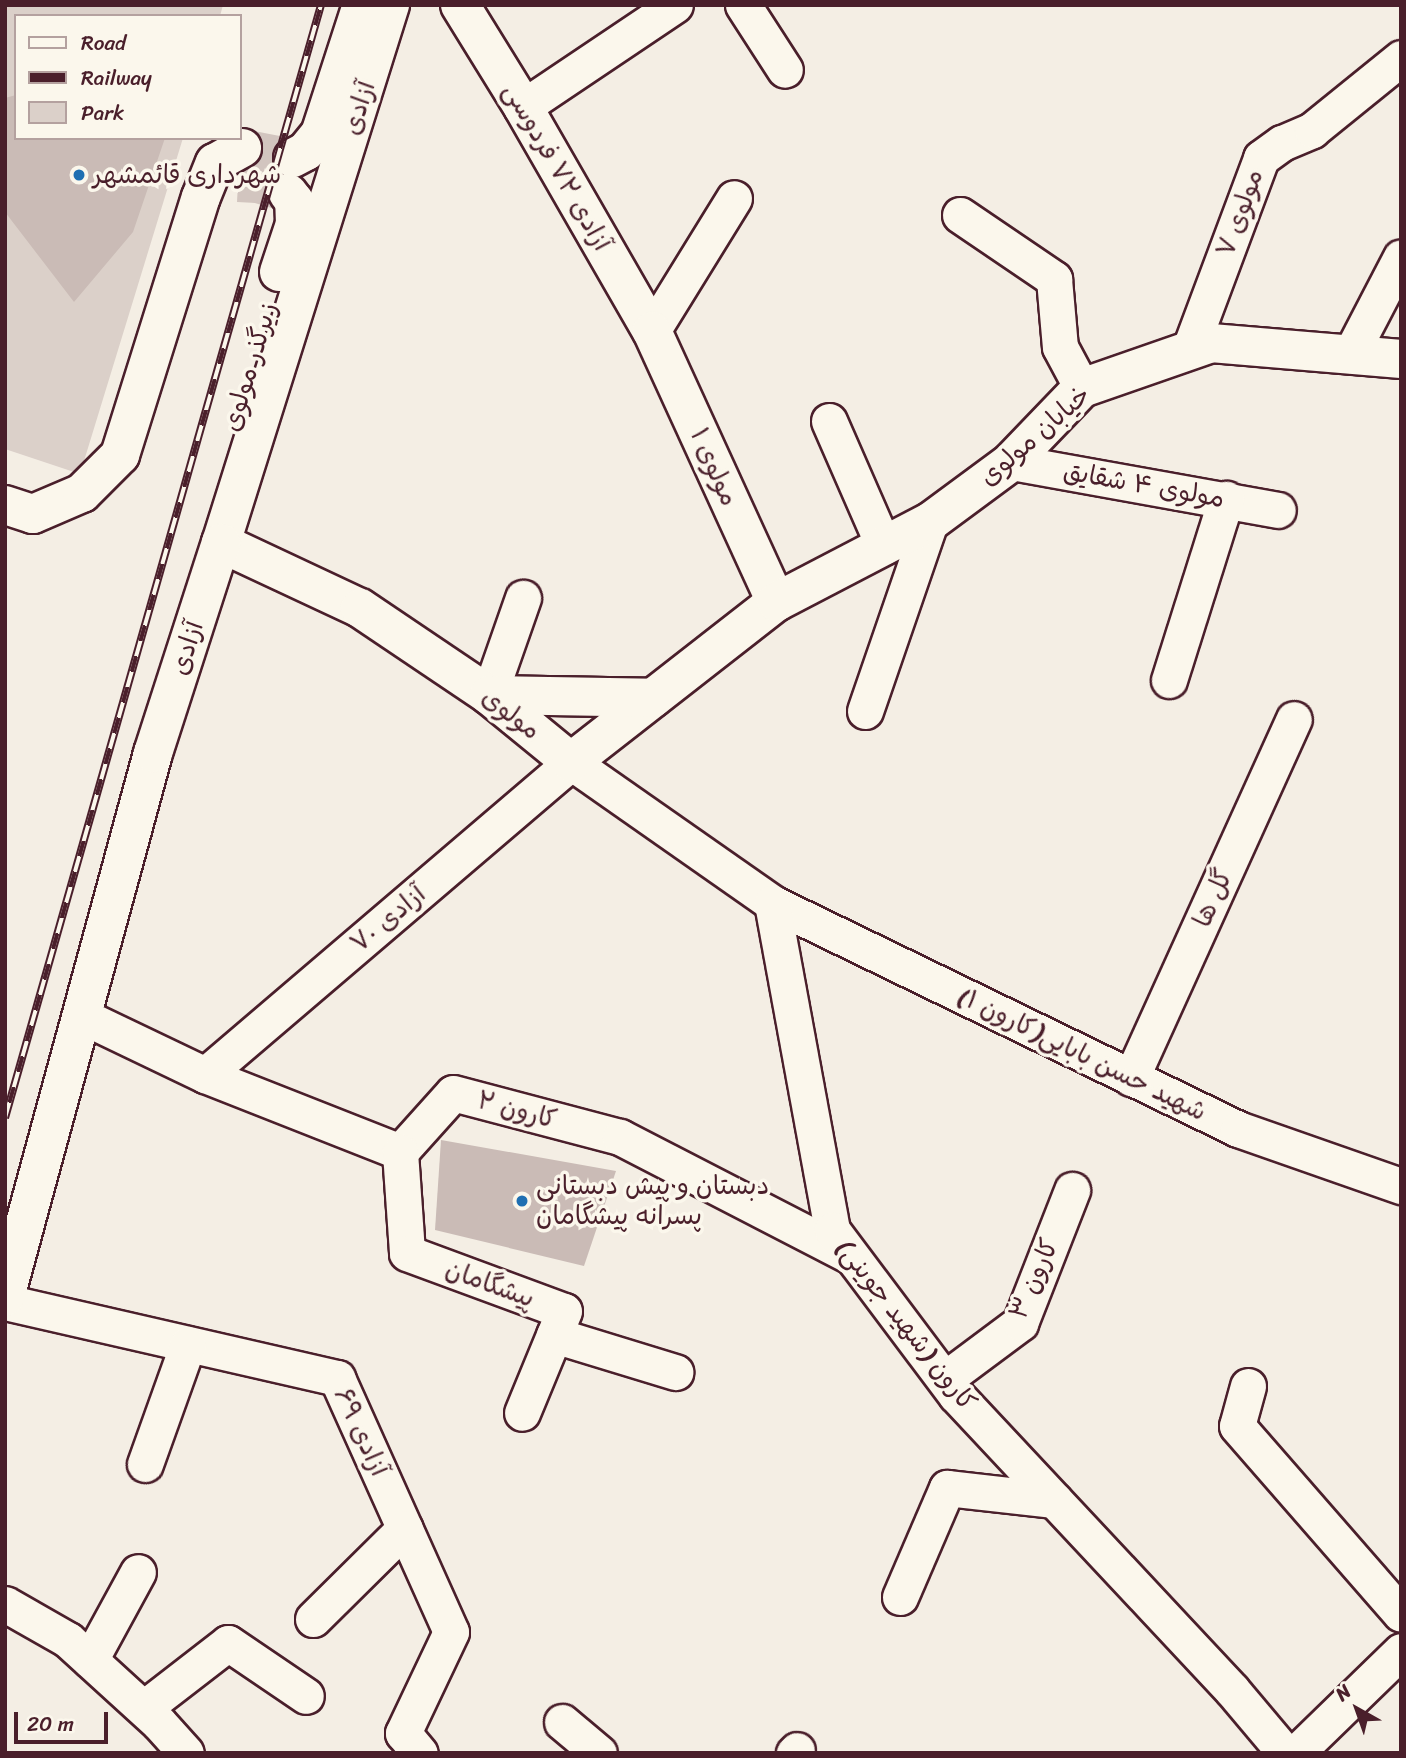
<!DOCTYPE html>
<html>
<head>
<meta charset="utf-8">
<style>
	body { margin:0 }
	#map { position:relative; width:1406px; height:1758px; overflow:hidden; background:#f4eee4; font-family:Sriracha,"Playpen Sans Arabic",sans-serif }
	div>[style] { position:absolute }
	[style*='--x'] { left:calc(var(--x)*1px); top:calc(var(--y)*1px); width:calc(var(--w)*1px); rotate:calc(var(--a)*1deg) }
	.green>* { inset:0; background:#dbd0c9 }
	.building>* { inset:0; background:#cabbb6 }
	.tertiary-tunnel>* { height:38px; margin-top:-19px; transform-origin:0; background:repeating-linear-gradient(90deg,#d2c5bf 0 38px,transparent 0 57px) }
	.roads { filter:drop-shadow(2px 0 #4a1f2b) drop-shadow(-2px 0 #4a1f2b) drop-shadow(0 2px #4a1f2b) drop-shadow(0 -2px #4a1f2b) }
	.minor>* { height:35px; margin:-17.5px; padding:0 17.5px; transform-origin:17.5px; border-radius:17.5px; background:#fbf7ec }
	.tertiary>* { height:38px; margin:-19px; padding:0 19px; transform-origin:19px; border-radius:19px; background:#fbf7ec }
	.secondary>* { height:38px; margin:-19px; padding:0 19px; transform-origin:19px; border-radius:19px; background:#fbf7ec }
	.rail>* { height:8px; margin-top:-4px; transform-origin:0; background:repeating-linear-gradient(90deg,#fbf7ec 0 16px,#4a1f2b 0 32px); box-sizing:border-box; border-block:2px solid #4a1f2b }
	.dots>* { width:19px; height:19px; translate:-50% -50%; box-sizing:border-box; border:4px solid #fbf7ec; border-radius:50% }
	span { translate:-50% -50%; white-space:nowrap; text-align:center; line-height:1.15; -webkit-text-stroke:7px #fbf7ec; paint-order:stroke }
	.street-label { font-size:26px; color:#4a1f2b }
	.poi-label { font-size:26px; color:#4a1f2b }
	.left { translate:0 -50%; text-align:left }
	.frame { position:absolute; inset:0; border:7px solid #4a1f2b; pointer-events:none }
	.legend { position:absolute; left:14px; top:14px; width:228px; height:126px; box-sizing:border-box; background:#fbf7ec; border:2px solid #b4a19f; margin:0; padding:9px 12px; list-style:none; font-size:21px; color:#4a1f2b }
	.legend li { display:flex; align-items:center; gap:14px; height:35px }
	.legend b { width:35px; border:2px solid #b4a19f }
	.north { position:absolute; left:1322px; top:1674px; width:70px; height:70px; -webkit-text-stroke:5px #fbf7ec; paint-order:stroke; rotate:320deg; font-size:19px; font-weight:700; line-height:28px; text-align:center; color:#4a1f2b }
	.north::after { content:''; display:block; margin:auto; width:24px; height:32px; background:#4a1f2b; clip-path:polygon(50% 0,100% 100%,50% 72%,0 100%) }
	.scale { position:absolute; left:14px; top:1712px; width:94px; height:32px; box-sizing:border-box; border:4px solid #4a1f2b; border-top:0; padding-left:9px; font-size:21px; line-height:24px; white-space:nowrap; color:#4a1f2b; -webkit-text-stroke:5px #fbf7ec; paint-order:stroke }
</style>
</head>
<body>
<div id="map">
	<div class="green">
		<div style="clip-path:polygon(5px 5px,223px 5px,220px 16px,16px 16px,16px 138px,183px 138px,80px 474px,5px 449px)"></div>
	</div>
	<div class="building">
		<div style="clip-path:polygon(16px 95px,16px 138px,165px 138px,133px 232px,74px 302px,5px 212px,5px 98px)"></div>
		<div style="clip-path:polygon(441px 1140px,616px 1171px,584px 1266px,435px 1230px)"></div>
	</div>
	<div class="tertiary-tunnel">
		<div style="--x:242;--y:148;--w:52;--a:11.1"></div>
		<div style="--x:238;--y:183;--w:20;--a:3"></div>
		<div style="--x:258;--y:184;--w:31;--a:17"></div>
	</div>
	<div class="roads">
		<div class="minor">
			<div style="--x:743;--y:5;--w:77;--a:57.1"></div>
			<div style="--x:523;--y:107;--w:183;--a:-33.9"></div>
			<div style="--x:960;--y:215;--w:114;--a:34.2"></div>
			<div style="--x:1054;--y:279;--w:68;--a:85"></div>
			<div style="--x:1060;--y:347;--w:47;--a:61.8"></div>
			<div style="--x:652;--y:331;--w:156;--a:-58.3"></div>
			<div style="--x:1189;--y:351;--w:206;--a:-69.5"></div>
			<div style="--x:1261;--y:158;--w:26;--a:-36"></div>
			<div style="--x:1282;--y:143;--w:33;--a:-23"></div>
			<div style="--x:1312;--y:130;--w:114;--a:-39"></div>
			<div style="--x:1350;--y:355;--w:110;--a:-62.5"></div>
			<div style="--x:829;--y:421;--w:137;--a:66.4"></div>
			<div style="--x:1011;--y:462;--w:271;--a:10.2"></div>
			<div style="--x:1169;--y:680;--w:190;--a:-72.5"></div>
			<div style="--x:489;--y:695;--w:103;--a:-70.7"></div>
			<div style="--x:865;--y:711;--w:200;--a:-71"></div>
			<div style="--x:772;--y:903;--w:518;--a:25.87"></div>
			<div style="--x:1238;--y:1129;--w:173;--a:19.3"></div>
			<div style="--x:80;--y:1015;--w:139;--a:25.6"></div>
			<div style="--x:205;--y:1075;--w:210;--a:21.5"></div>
			<div style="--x:400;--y:1152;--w:79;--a:-48.1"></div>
			<div style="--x:453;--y:1093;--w:173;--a:14.8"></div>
			<div style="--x:620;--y:1137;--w:258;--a:27.3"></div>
			<div style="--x:205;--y:1075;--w:482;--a:-40.5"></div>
			<div style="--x:571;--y:762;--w:246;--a:35"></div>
			<div style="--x:772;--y:903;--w:332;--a:79.6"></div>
			<div style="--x:832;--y:1230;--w:206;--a:53.1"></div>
			<div style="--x:956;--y:1395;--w:404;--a:46.9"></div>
			<div style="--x:1232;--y:1690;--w:82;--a:49.9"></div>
			<div style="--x:1131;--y:1078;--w:394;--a:-65.6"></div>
			<div style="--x:400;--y:1152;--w:101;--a:86"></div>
			<div style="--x:407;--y:1253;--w:167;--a:20.3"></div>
			<div style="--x:564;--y:1311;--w:110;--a:112.4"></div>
			<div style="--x:5;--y:1302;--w:341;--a:12.9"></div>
			<div style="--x:337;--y:1378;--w:278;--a:65.8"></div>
			<div style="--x:451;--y:1632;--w:112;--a:115.4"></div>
			<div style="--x:403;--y:1733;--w:26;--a:50"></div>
			<div style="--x:554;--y:1335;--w:127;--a:17"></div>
			<div style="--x:945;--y:1379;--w:94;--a:-36.7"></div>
			<div style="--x:1020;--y:1323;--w:143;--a:-68.6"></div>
			<div style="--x:1248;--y:1386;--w:41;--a:105.4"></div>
			<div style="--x:1237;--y:1426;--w:249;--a:48.9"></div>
			<div style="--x:145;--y:1464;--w:127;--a:-70.3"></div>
			<div style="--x:900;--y:1597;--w:119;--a:-66.7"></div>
			<div style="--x:947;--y:1488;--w:108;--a:6.4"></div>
			<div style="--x:5;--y:1604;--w:73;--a:29.7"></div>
			<div style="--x:68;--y:1640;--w:123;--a:42.4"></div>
			<div style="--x:159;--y:1723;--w:40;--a:48"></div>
			<div style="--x:313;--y:1619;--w:129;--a:-44.7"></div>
			<div style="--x:90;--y:1660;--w:100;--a:-61.4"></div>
			<div style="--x:144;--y:1708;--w:106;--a:-37.7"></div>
			<div style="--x:228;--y:1643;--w:94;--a:34.2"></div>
			<div style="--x:562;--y:1722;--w:48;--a:40"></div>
			<div style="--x:794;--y:1753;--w:4;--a:-45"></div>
			<div style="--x:1296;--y:1753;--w:146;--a:-44.2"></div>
		</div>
		<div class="tertiary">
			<div style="--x:460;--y:5;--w:120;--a:58.3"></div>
			<div style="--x:523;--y:107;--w:258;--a:60.1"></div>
			<div style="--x:652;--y:331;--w:298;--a:65.4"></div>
			<div style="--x:293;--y:158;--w:15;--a:-28"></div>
			<div style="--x:306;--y:151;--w:22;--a:-51"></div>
			<div style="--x:320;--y:134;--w:136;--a:-72"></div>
			<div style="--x:279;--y:272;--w:51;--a:-71.6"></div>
			<div style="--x:295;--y:224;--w:23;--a:-92"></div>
			<div style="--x:294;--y:201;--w:10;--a:-127"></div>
			<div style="--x:5;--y:505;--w:29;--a:18"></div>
			<div style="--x:33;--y:514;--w:53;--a:-23.2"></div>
			<div style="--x:82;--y:493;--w:54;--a:-45"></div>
			<div style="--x:120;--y:455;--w:270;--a:-72.6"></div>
			<div style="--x:201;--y:197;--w:37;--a:-68"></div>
			<div style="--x:215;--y:163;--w:31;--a:-29"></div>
			<div style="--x:221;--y:543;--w:153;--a:25.1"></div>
			<div style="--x:360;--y:608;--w:156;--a:34"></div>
			<div style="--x:489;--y:695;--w:106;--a:39.3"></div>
			<div style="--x:571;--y:762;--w:260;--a:-38"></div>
			<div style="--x:776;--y:602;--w:174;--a:-27.5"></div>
			<div style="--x:930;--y:522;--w:101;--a:-36.5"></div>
			<div style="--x:1011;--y:462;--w:103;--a:-46.2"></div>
			<div style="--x:1082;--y:388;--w:137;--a:-19.2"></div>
			<div style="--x:1211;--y:343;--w:191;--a:4.8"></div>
			<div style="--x:221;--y:543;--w:564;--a:-72.56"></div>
			<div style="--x:489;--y:695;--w:164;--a:1"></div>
		</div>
		<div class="secondary">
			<div style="--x:5;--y:1297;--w:564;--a:-74.78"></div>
			<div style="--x:153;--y:753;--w:221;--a:-72.1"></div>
		</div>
	</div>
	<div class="rail">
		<div style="--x:5;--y:1118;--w:1157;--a:-74.15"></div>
	</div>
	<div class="dots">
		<div style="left:79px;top:175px;background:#1f6fb2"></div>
		<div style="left:522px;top:1201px;background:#1f6fb2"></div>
	</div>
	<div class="street-label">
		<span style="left:359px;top:108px;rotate:-72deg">آزادی</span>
		<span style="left:557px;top:167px;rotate:60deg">آزادی ۷۲ فردوسی</span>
		<span style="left:1240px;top:213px;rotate:-70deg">مولوی ۷</span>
		<span style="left:250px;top:367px;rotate:-73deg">زیرگذر مولوی</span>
		<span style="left:1035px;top:436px;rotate:-41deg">خیابان مولوی</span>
		<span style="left:714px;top:467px;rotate:66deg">مولوی ۱</span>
		<span style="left:1144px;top:485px;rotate:10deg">مولوی ۴ شقایق</span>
		<span style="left:187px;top:648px;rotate:-72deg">آزادی</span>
		<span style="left:511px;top:714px;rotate:38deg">مولوی</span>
		<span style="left:1213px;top:898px;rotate:-66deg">گل ها</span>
		<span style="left:388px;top:919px;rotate:-40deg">آزادی ۷۰</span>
		<span style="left:1082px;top:1054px;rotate:26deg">شهید حسن بابایی(کارون ۱)</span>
		<span style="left:517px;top:1110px;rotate:15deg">کارون ۲</span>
		<span style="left:1034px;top:1279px;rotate:-66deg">کارون ۳</span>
		<span style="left:490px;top:1284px;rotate:20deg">پیشگامان</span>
		<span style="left:906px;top:1325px;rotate:52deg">کارون (شهید جوینی)</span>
		<span style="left:361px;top:1432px;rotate:65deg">آزادی ۶۹</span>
	</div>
	<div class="poi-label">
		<span class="left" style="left:93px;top:175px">شهرداری قائمشهر</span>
		<span class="left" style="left:536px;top:1201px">دبستان و پیش دبستانی<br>پسرانه پیشگامان</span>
	</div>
	<div class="frame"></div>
	<ul class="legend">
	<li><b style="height:9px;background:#fbf7ec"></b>Road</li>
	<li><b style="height:9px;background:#4a1f2b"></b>Railway</li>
	<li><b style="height:19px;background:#dbd0c9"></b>Park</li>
	</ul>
	<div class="north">N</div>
	<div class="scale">20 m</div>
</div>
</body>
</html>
